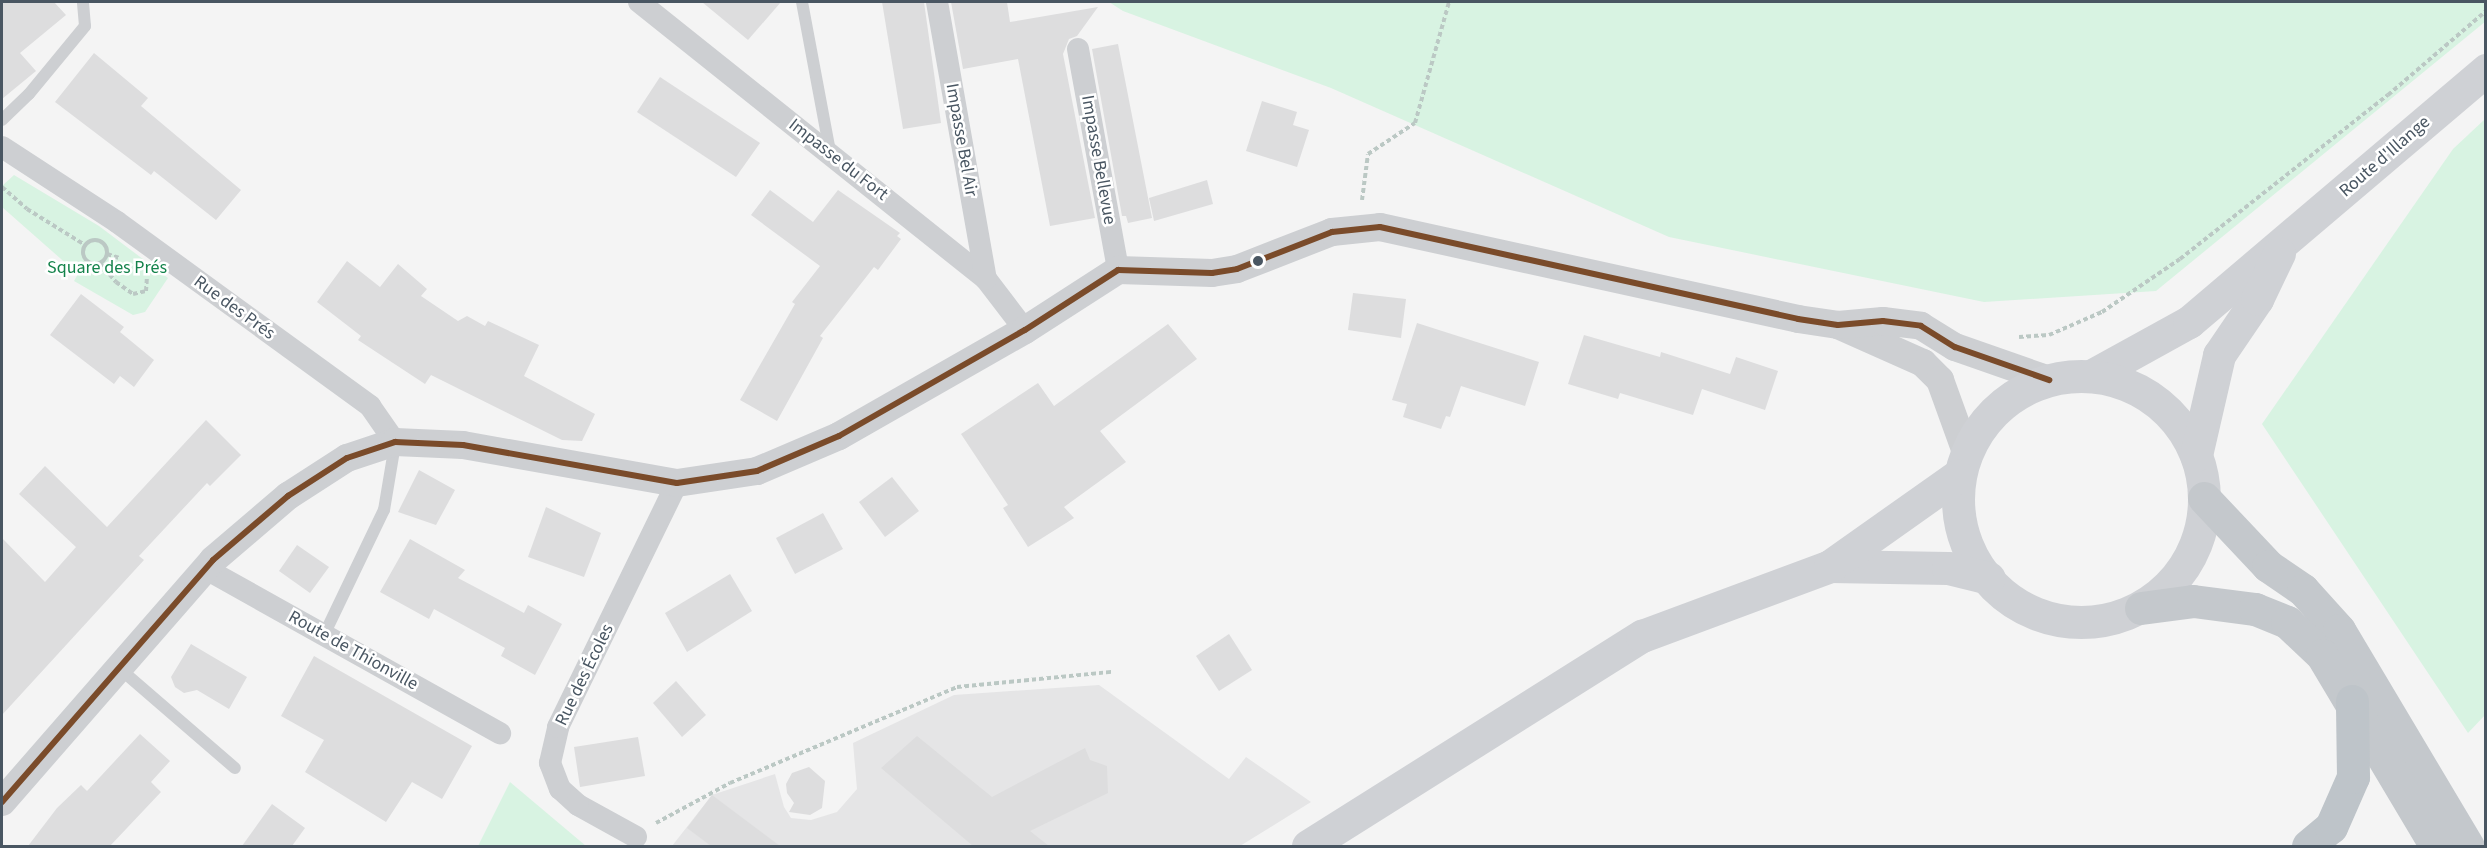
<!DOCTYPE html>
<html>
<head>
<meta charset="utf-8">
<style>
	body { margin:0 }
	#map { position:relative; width:2487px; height:848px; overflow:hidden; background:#f4f4f4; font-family:"Source Sans 3",sans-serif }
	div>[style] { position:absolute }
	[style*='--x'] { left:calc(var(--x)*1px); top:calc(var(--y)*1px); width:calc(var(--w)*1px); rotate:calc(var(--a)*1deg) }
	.education>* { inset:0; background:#e5e5e6 }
	.green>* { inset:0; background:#d8f3e2 }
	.building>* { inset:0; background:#ddddde }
	.path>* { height:4px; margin-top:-2px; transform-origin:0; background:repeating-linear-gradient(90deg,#bbc8c4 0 4.5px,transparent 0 7.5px) }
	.path>.ring { margin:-2px; padding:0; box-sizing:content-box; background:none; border:4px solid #bbc8c4; border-radius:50% }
	.service>* { height:12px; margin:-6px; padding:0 6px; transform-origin:6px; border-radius:6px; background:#cdcfd2 }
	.minor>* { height:22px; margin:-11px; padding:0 11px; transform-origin:11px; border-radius:11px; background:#cdcfd2 }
	.tertiary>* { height:28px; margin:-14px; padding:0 14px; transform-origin:14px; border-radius:14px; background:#cdcfd2 }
	.secondary>* { height:33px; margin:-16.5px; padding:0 16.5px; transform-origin:16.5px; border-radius:16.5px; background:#cfd1d5 }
	.secondary>.ring { margin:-16.5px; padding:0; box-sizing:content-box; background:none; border:33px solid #cfd1d5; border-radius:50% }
	.trunk>* { height:33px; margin:-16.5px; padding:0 16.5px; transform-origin:16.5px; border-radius:16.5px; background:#c4c8cc }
	.motorway>* { height:33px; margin:-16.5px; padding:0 16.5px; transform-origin:16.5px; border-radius:16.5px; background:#bec4c9 }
	.bus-1>* { height:6px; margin:-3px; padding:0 3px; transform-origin:3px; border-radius:3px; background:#7a4b2a }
	.dots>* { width:16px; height:16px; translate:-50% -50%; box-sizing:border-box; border:3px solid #fff; border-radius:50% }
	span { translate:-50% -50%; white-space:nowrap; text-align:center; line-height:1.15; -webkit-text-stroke:5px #fff; paint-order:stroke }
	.street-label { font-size:18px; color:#495662 }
	.park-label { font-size:18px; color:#14834b }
	.frame { position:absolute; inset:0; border:3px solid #495662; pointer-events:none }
</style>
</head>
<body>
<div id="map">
	<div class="education">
		<div style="clip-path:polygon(1099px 685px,1229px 779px,1246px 757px,1311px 802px,1240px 846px,672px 846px,712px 795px,775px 774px,784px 807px,791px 818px,811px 820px,837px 812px,857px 789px,853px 743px,954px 695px)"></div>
	</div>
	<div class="green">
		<div style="clip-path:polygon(1109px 2px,2485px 2px,2486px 21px,2156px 291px,1984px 302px,1669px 237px,1331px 88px,1123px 11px)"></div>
		<div style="clip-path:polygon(2485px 119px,2486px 714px,2468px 733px,2262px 424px,2453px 149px)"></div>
		<div style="clip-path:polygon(14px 175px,99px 226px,168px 278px,145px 312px,133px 315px,74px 281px,78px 274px,2px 207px,2px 186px)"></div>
		<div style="clip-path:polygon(510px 782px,586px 846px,478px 846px)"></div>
	</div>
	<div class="building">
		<div style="clip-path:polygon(2px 2px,54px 2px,66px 15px,20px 53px,36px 71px,2px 99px)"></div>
		<div style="clip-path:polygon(702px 2px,781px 2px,748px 40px)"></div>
		<div style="clip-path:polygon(882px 2px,924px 2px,941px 123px,903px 129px)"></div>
		<div style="clip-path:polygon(951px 2px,1007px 2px,1010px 22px,1098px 7px,1077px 36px,1069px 39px,1063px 54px,1095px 218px,1050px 226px,1018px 59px,963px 69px)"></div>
		<div style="clip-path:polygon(1118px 44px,1152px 218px,1128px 223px,1126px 216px,1122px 216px,1092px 49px)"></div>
		<div style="clip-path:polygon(94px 53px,148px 98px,141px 106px,241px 190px,216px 220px,154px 171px,151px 175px,55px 102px)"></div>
		<div style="clip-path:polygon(660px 77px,760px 143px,736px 177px,637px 112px)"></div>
		<div style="clip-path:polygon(1262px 101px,1297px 112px,1293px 125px,1309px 130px,1297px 167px,1246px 151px)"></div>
		<div style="clip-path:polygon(1207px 180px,1213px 204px,1154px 221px,1149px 198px)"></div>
		<div style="clip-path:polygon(770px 190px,813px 222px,838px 190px,900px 233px,897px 236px,901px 239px,878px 270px,874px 267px,820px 336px,823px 338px,777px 421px,740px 400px,795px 304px,792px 302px,820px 266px,751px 215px)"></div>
		<div style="clip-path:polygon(347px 261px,380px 287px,398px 264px,427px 289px,421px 296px,458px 321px,467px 316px,485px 326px,488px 321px,539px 345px,524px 376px,595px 414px,582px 441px,562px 440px,431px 375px,425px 384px,358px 340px,361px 336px,317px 302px)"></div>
		<div style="clip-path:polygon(1353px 293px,1406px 299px,1401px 338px,1348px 330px)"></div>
		<div style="clip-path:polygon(81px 294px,124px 327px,120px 332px,154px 360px,134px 387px,120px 376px,114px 384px,50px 335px)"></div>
		<div style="clip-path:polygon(1417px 323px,1539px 362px,1525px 406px,1461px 386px,1450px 417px,1446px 416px,1441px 429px,1403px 417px,1407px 404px,1392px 400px)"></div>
		<div style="clip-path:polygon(1168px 324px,1197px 359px,1100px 431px,1126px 462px,1064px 507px,1074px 518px,1028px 547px,1003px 508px,1008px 505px,961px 434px,1038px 383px,1054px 406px)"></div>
		<div style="clip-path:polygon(1584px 335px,1660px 357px,1661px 352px,1730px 374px,1736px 357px,1778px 371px,1765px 410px,1702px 389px,1693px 415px,1620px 393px,1618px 399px,1568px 384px)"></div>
		<div style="clip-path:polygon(206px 420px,241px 455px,210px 486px,207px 483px,139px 556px,144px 560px,2px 715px,2px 538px,45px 582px,76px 547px,19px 494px,45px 466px,107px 527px)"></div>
		<div style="clip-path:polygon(419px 470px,455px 490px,436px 525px,398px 512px)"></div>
		<div style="clip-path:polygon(892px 477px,919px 511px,885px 537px,859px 502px)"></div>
		<div style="clip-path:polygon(546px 507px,601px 533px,584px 577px,528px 557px)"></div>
		<div style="clip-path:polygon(823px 513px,843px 549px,795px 574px,776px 538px)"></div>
		<div style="clip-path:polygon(410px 539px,465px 570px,458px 578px,524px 613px,528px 605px,562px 624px,535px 675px,501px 656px,505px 648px,434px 609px,429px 619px,380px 592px)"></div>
		<div style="clip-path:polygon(297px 545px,329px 567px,310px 593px,279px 571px)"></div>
		<div style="clip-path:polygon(730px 574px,752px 611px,687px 652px,665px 613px)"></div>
		<div style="clip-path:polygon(1229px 634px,1252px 670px,1219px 691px,1196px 656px)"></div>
		<div style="clip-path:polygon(191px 644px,247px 677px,229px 709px,197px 690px,184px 693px,175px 687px,171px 677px)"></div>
		<div style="clip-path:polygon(314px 656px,472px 746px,442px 799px,412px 782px,386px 822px,305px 772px,324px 740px,281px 716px)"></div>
		<div style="clip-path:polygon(676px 681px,706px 715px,682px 737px,653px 703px)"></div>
		<div style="clip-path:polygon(140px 734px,170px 761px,151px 782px,161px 792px,110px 846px,28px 846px,57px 808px,81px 785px,87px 791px)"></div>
		<div style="clip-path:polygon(917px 736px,992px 797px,1085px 748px,1090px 760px,1107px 766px,1108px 793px,1030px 831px,1049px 846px,973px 846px,881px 768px)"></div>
		<div style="clip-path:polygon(638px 737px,645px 776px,580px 787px,574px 747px)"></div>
		<div style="clip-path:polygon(809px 767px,825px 781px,822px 808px,810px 815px,789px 812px,794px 803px,787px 793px,786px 784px,792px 773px)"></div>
		<div style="clip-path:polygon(712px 795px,780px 846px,711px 846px,687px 828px)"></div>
		<div style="clip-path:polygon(272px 804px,305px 828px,292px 846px,242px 846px)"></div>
	</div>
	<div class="path">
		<div style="--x:2;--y:187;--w:33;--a:41"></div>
		<div style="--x:27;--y:209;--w:68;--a:31.8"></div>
		<div style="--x:1362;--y:200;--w:46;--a:-82.6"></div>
		<div style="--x:1368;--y:154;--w:56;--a:-33.4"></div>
		<div style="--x:1415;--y:123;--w:126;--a:-74.3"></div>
		<div class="ring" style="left:83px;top:240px;width:20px;height:20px"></div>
		<div style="--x:107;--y:254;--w:13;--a:18"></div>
		<div style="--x:100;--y:263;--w:25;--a:50"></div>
		<div style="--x:116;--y:282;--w:21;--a:35"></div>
		<div style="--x:133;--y:294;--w:13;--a:-13"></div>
		<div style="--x:146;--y:291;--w:14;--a:-86"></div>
		<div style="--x:2019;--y:337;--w:30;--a:-4"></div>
		<div style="--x:2049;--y:335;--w:58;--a:-23.5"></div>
		<div style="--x:2102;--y:312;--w:94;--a:-34.2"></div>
		<div style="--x:2180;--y:259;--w:265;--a:-38.3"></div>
		<div style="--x:2388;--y:95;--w:129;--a:-40.6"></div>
		<div style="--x:656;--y:823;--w:84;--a:-28.4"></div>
		<div style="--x:730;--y:783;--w:246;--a:-22.9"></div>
		<div style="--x:957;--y:687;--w:155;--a:-5.6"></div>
	</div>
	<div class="service">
		<div style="--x:802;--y:2;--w:153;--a:79.4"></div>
		<div style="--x:2;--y:120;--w:37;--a:-44"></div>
		<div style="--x:29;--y:94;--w:88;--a:-50.5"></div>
		<div style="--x:85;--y:26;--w:24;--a:-95"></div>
		<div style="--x:324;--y:635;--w:139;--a:-64.4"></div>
		<div style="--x:384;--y:510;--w:67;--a:-80.5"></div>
		<div style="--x:119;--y:668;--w:153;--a:40.8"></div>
	</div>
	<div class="minor">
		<div style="--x:639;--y:2;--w:444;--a:38.6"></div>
		<div style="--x:986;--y:279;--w:64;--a:52.6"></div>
		<div style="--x:937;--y:2;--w:281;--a:80"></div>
		<div style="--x:1078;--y:49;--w:225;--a:79.7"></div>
		<div style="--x:2;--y:147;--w:137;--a:33.1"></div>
		<div style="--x:117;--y:222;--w:313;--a:36"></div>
		<div style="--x:370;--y:406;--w:44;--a:55.2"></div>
		<div style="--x:206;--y:569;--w:337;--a:29.2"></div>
		<div style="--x:636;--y:837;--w:66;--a:-151.1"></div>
		<div style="--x:578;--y:805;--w:24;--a:-138"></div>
		<div style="--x:560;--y:789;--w:28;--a:-111"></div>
		<div style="--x:550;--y:763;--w:37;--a:-77"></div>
		<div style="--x:558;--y:727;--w:271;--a:-64"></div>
	</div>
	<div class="tertiary">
		<div style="--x:1840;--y:326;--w:91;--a:24"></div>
		<div style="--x:1923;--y:363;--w:24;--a:45"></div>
		<div style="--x:1940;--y:380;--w:73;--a:70.1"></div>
		<div style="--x:2;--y:802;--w:321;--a:-48.9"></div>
		<div style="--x:213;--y:560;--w:99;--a:-40.5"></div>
		<div style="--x:288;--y:496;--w:70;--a:-32.8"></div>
		<div style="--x:347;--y:458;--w:51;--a:-18.4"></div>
		<div style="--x:395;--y:442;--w:68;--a:2.5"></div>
		<div style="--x:463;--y:445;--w:217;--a:10.1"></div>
		<div style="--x:677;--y:483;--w:81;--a:-8.5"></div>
		<div style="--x:757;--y:471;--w:89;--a:-23.1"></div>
		<div style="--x:839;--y:436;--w:214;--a:-29.7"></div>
		<div style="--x:1025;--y:330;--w:111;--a:-32.8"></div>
		<div style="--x:1118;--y:270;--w:94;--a:1.8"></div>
		<div style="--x:1212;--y:273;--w:25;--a:-9"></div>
		<div style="--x:1237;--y:269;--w:102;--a:-21.3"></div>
		<div style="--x:1332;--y:232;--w:48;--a:-5.9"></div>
		<div style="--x:1380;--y:227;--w:428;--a:12.4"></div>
		<div style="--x:1798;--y:319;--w:40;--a:8.5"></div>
		<div style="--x:1838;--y:325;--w:45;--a:-5.1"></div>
		<div style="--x:1883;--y:321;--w:38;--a:7"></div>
		<div style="--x:1921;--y:326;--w:40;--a:32"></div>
		<div style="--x:1955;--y:347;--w:100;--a:19.3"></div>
	</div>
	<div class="secondary">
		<div style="--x:2091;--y:376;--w:112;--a:-28.9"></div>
		<div style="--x:2189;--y:322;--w:390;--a:-40.3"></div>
		<div class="ring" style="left:1958px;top:376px;width:213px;height:213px"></div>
		<div style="--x:2196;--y:455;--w:103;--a:-77"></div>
		<div style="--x:2219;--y:355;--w:68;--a:-55.8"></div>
		<div style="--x:2257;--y:299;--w:51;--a:-64.4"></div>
		<div style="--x:1830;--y:566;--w:118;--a:1"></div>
		<div style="--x:1948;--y:568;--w:42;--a:13.7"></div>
		<div style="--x:1308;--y:846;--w:395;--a:-32.2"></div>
		<div style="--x:1642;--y:636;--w:201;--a:-20.4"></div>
		<div style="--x:1830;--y:566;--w:156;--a:-35.3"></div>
	</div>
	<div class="trunk">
		<div style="--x:2204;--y:498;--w:93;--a:46.7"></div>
		<div style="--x:2268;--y:566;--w:42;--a:34.4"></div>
		<div style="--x:2303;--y:590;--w:54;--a:48"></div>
		<div style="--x:2339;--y:630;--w:252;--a:59.2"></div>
		<div style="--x:2141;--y:608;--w:52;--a:-7.7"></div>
		<div style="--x:2193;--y:601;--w:63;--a:7.4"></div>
		<div style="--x:2255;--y:609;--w:35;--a:22"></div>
		<div style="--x:2287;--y:622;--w:48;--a:43.3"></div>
		<div style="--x:2322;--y:655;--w:222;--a:59.2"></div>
	</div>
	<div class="motorway">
		<div style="--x:2308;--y:846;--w:30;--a:-40"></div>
		<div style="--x:2331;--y:827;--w:55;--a:-66.3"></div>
		<div style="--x:2353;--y:777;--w:76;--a:-90.8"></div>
	</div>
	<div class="bus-1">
		<div style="--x:2;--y:802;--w:321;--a:-48.9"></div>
		<div style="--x:213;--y:560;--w:99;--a:-40.5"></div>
		<div style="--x:288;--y:496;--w:70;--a:-32.8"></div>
		<div style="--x:347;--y:458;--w:51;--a:-18.4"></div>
		<div style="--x:395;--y:442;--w:68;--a:2.5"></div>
		<div style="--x:463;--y:445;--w:217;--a:10.1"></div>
		<div style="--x:677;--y:483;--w:81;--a:-8.5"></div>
		<div style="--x:757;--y:471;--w:89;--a:-23.1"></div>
		<div style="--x:839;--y:436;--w:214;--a:-29.7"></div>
		<div style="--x:1025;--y:330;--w:111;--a:-32.8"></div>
		<div style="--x:1118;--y:270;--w:94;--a:1.8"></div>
		<div style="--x:1212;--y:273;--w:25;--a:-9"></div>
		<div style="--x:1237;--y:269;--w:102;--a:-21.3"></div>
		<div style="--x:1332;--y:232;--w:48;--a:-5.9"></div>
		<div style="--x:1380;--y:227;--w:428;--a:12.4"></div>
		<div style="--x:1798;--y:319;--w:40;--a:8.5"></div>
		<div style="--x:1838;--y:325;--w:45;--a:-5.1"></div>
		<div style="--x:1883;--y:321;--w:38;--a:7"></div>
		<div style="--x:1921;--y:326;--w:40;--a:32"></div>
		<div style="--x:1955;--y:347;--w:100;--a:19.3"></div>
	</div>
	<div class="dots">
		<div style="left:1258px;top:261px;background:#495662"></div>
	</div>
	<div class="street-label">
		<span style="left:961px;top:140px;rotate:80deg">Impasse Bel Air</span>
		<span style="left:2385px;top:157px;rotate:-41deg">Route d'Illange</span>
		<span style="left:838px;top:160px;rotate:38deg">Impasse du Fort</span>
		<span style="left:1098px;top:160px;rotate:80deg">Impasse Bellevue</span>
		<span style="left:234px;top:308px;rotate:36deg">Rue des Prés</span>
		<span style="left:353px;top:651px;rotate:29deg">Route de Thionville</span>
		<span style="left:585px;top:675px;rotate:-64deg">Rue des Écoles</span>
	</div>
	<div class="park-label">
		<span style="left:107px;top:268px">Square des Prés</span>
	</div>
	<div class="frame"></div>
</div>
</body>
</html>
